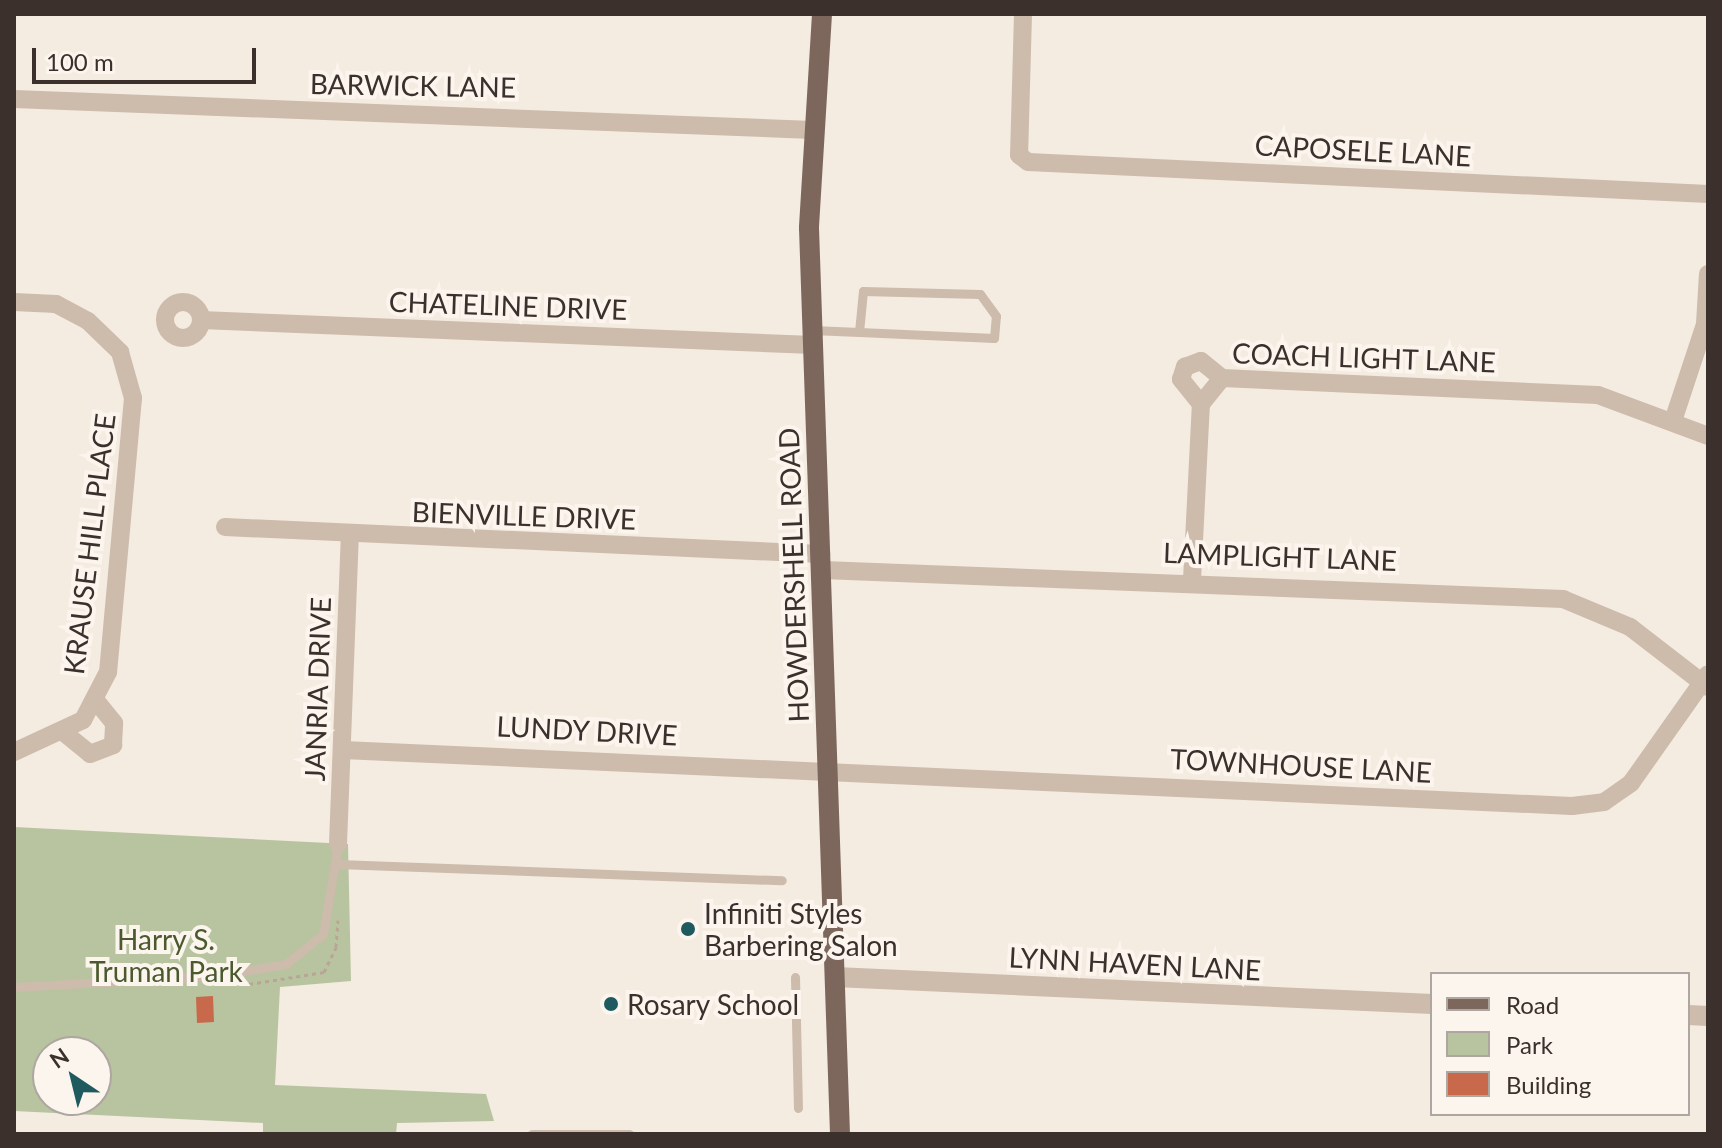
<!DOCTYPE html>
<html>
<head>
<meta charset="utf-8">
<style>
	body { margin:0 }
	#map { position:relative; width:1722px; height:1148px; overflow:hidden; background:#f4ebe1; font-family:Lato,sans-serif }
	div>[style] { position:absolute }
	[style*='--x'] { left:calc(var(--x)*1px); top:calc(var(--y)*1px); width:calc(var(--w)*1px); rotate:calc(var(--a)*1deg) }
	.green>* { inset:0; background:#b8c4a0 }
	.building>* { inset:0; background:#c8694b }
	.path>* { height:3px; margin-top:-1.5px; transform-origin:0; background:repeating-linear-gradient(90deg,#b9a596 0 4px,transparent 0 8px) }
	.service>* { height:9px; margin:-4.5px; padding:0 4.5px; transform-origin:4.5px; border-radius:4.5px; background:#cdbbac }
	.minor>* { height:18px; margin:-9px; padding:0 9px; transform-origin:9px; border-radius:9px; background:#cdbbac }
	.minor>.ring { margin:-9px; padding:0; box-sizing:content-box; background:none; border:18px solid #cdbbac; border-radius:50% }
	.tertiary>* { height:20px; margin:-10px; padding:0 10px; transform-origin:10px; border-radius:10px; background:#cdbbac }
	.primary>* { height:20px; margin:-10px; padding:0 10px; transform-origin:10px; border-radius:10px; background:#7d675c }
	.dots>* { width:22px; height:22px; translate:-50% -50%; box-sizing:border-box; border:4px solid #fbf5ee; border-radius:50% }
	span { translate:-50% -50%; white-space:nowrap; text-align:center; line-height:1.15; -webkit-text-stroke:8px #fbf5ee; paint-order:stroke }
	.street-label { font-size:28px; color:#3b302b }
	.poi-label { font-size:28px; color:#3b302b }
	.left { translate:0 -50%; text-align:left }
	.park-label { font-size:28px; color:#4a5a2e }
	.frame { position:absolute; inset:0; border:16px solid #3b302b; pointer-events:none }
	.legend { position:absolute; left:1430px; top:972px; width:260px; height:144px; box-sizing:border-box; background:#fbf5ee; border:2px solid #aea6a0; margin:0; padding:10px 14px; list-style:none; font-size:24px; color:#3b302b }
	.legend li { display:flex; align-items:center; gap:16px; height:40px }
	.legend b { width:40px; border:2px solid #aea6a0 }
	.north { position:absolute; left:32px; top:1036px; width:80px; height:80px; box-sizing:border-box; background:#fbf5ee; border:2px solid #aea6a0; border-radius:50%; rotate:325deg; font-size:22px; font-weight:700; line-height:32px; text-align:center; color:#3b302b }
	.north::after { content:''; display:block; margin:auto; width:28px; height:36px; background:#1f5a5e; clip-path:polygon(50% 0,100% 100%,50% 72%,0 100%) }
	.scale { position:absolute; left:32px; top:48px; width:224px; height:36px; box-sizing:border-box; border:4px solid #3b302b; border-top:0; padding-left:10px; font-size:24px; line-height:28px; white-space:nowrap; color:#3b302b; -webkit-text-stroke:6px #fbf5ee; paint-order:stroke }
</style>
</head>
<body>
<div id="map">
	<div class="green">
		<div style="clip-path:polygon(evenodd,14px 827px,348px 844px,351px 981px,280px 987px,275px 1085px,486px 1094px,494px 1121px,397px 1123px,396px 1134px,263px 1134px,263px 1123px,14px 1111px,14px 827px,48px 1052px,96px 1052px,96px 1100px,48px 1100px,48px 1052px)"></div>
	</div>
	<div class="building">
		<div style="clip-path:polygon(130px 932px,154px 933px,153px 948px,130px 947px)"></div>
		<div style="clip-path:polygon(213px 996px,214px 1022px,197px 1023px,196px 997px)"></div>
	</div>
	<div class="path">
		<div style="--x:249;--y:984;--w:76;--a:-9.1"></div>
		<div style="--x:324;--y:972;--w:28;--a:-64"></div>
		<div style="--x:336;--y:947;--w:27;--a:-86"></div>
	</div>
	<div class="service">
		<div style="--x:812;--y:330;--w:47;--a:2.4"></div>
		<div style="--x:859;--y:332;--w:135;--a:2.5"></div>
		<div style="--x:994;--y:338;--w:22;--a:-85"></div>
		<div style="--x:996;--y:316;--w:27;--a:-126"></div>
		<div style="--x:980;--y:294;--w:117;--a:-178.5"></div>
		<div style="--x:863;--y:291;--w:41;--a:95.6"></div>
		<div style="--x:337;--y:864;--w:445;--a:2.1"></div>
		<div style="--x:795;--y:977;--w:131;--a:88.7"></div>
		<div style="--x:14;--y:987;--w:199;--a:-3.2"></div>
		<div style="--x:213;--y:976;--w:74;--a:-9.3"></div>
		<div style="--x:286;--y:964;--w:48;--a:-39"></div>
		<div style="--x:323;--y:934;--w:91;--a:-80.5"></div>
		<div style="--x:747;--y:1008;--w:48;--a:-2.4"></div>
		<div style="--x:532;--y:1134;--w:97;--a:0"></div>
	</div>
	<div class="minor">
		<div style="--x:1023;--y:14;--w:141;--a:91.6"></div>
		<div style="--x:1019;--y:155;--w:11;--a:38"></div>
		<div style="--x:1028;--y:162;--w:681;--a:2.69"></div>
		<div style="--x:14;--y:99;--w:799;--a:2.22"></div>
		<div style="--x:14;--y:302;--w:42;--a:2.7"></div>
		<div style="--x:56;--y:304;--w:36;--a:28"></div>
		<div style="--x:88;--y:321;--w:45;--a:44.1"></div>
		<div style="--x:120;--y:352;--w:48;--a:74.2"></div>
		<div style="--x:133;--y:398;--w:275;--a:95.2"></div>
		<div style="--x:108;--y:672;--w:54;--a:117.5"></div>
		<div style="--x:83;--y:720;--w:76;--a:155.1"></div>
		<div class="ring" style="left:165px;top:302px;width:18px;height:18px"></div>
		<div style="--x:201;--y:320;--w:612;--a:2.34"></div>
		<div style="--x:1201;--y:404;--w:32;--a:-129"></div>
		<div style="--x:1181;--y:379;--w:13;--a:-72"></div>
		<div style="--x:1185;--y:367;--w:17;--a:-21"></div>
		<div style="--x:1201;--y:361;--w:27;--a:39"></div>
		<div style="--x:1674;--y:418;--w:99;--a:-71.7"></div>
		<div style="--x:1705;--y:324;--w:50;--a:-86.6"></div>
		<div style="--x:225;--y:527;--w:597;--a:2.59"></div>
		<div style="--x:823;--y:570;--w:741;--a:2.24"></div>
		<div style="--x:1563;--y:599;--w:73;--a:22.7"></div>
		<div style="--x:1630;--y:627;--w:98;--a:37.6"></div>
		<div style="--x:1192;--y:580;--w:176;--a:-87.1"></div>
		<div style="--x:1201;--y:404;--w:33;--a:-51"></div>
		<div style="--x:1222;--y:378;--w:376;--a:2.6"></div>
		<div style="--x:1598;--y:395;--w:117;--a:20.4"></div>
		<div style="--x:62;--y:731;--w:36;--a:39"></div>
		<div style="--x:90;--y:754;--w:25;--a:-21"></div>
		<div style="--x:113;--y:745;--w:22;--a:-87"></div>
		<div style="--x:114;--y:723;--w:28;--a:-129"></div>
		<div style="--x:343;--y:750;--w:1230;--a:2.61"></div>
		<div style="--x:1572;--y:806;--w:32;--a:-7"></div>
		<div style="--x:1604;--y:802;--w:33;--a:-35"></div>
		<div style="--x:1631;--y:783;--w:133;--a:-54.8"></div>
		<div style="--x:338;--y:844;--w:307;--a:-87.8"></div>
	</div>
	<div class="tertiary">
		<div style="--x:835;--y:977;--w:598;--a:2.59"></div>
		<div style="--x:1688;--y:1015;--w:20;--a:3"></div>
	</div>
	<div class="primary">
		<div style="--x:822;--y:14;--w:214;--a:93.5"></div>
		<div style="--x:809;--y:228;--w:907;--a:88.04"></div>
	</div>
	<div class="dots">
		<div style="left:688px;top:929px;background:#1f5a5e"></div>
		<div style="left:611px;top:1004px;background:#1f5a5e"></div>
	</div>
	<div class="street-label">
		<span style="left:413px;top:85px;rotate:1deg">BARWICK LANE</span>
		<span style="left:1363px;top:150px;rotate:3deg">CAPOSELE LANE</span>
		<span style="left:508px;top:305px;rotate:2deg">CHATELINE DRIVE</span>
		<span style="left:1364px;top:357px;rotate:2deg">COACH LIGHT LANE</span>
		<span style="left:524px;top:515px;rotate:2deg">BIENVILLE DRIVE</span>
		<span style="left:89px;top:544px;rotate:-83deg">KRAUSE HILL PLACE</span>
		<span style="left:1280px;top:556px;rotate:2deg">LAMPLIGHT LANE</span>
		<span style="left:793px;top:575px;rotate:-92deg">HOWDERSHELL ROAD</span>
		<span style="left:317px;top:689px;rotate:-88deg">JANRIA DRIVE</span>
		<span style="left:587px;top:730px;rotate:3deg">LUNDY DRIVE</span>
		<span style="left:1301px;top:765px;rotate:3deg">TOWNHOUSE LANE</span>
		<span style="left:1135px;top:963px;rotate:3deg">LYNN HAVEN LANE</span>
	</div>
	<div class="poi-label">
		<span class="left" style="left:704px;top:929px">Infiniti Styles<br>Barbering Salon</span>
		<span class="left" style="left:627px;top:1004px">Rosary School</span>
	</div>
	<div class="park-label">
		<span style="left:166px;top:955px">Harry S.<br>Truman Park</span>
	</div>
	<div class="frame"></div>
	<ul class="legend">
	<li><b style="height:10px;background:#7d675c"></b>Road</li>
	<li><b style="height:22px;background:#b8c4a0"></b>Park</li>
	<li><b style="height:22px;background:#c8694b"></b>Building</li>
	</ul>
	<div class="north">N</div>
	<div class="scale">100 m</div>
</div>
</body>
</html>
